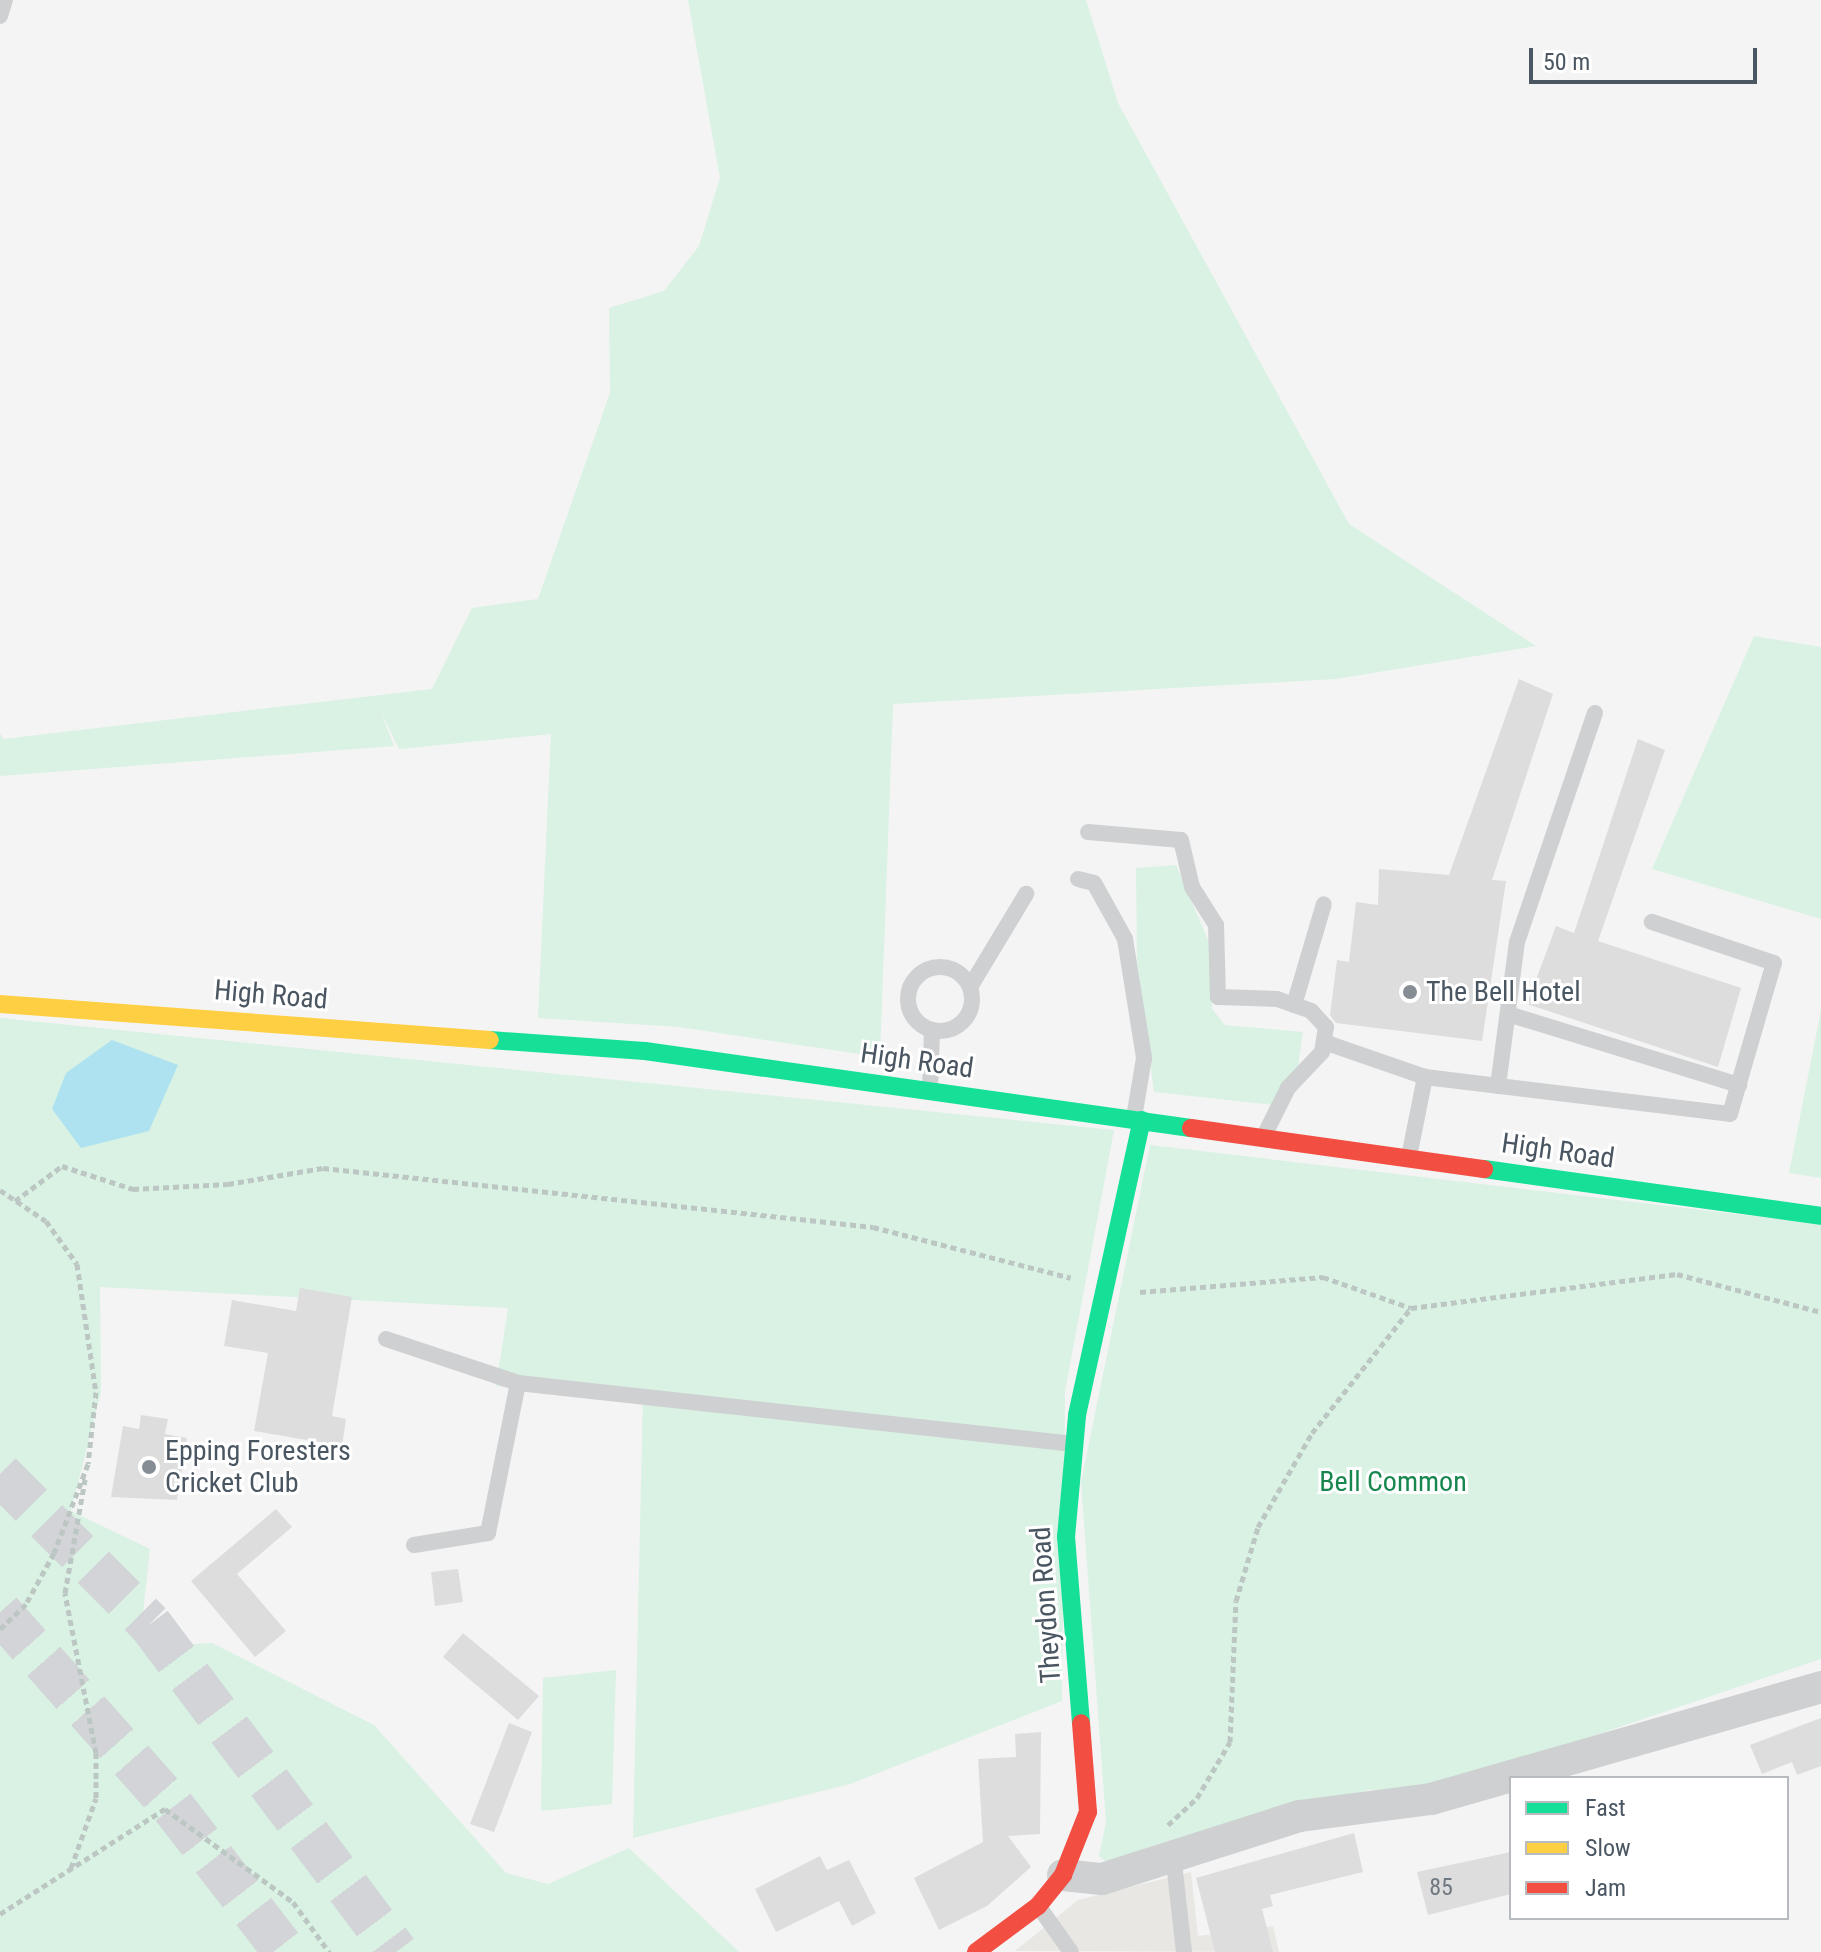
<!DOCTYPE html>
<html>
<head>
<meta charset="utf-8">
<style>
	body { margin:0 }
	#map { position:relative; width:1821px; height:1952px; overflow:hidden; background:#f4f4f4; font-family:"Roboto Condensed",sans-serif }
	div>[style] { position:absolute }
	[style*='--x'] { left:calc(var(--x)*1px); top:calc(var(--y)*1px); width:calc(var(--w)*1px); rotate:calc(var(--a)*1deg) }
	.commercial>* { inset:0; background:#e8e7e3 }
	.green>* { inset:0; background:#d9f2e3 }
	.water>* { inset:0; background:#aee2f0 }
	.building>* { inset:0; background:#ddddde }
	.highway-tunnel>* { height:44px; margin-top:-22px; transform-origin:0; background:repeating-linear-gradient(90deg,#d2d4d7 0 44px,transparent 0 66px) }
	.path>* { height:5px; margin-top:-2.5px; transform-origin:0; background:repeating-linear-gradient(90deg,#bcc7c4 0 6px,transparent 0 10px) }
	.lane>* { height:16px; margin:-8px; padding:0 8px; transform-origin:8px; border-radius:8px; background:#ced0d2 }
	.lane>.ring { margin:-8px; padding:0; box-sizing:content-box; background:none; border:16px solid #ced0d2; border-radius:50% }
	.street>* { height:32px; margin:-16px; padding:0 16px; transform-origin:16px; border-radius:16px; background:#ced0d2 }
	.fast>* { height:18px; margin:-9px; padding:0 9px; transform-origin:9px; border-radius:9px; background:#16e098 }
	.slow>* { height:18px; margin:-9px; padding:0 9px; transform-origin:9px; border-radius:9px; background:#ffcf43 }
	.jam>* { height:18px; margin:-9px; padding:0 9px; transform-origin:9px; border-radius:9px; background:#f24e42 }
	.dots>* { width:22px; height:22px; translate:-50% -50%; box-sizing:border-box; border:4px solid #fff; border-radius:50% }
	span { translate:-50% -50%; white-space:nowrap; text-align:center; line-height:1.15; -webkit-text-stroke:6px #fff; paint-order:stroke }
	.number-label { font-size:24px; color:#707881 }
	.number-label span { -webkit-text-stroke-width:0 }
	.poi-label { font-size:28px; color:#4a5661 }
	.left { translate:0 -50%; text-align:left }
	.street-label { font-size:28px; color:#4a5661 }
	.park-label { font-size:28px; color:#17864f }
	.legend { position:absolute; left:1509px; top:1776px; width:280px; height:144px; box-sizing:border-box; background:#fff; border:2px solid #b7bbc0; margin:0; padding:10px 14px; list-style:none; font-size:24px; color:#4a5661 }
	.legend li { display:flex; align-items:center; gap:16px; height:40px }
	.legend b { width:40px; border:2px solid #b7bbc0 }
	.scale { position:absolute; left:1529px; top:48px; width:228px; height:36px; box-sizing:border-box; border:4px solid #4a5661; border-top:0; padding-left:10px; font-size:24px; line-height:28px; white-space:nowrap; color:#4a5661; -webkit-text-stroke:6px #fff; paint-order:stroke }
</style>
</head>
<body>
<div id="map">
	<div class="commercial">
		<div style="clip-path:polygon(1191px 1872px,1198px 1936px,1273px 1926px,1279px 1952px,1015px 1951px,1078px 1900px)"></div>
	</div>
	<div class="green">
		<div style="clip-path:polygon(688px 0,1086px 0,1118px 103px,1349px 524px,1536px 646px,1336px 679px,893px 704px,880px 1057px,679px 1027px,538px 1018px,551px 734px,399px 749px,381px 712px,394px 746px,0 776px,0 733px,3px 739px,432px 689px,472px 608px,538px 599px,610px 393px,609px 308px,664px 291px,699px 246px,720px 178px)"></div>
		<div style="clip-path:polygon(1754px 636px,1821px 647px,1821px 919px,1652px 869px)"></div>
		<div style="clip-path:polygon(1176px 865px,1211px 947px,1212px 1009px,1225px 1025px,1303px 1032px,1297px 1073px,1274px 1105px,1154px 1092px,1137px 959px,1136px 868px)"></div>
		<div style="clip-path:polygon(1821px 1010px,1821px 1178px,1789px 1173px)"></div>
		<div style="clip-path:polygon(0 1018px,1114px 1130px,1065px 1391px,1062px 1701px,850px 1784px,633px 1838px,643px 1393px,496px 1386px,508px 1308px,100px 1287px,101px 1392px,71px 1511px,150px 1549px,139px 1648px,212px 1643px,374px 1725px,506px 1873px,548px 1884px,629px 1848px,739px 1952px,0 1952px)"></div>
		<div style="clip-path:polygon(1150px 1145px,1821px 1224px,1821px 1659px,1439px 1788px,1369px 1790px,1223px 1824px,1108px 1863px,1099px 1856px,1106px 1822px,1081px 1482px)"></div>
		<div style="clip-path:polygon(616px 1670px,612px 1804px,541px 1811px,543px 1678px)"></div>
	</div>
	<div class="water">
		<div style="clip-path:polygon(112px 1040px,178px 1065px,149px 1131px,81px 1148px,52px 1109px,66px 1073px)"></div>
	</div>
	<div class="building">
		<div style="clip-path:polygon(1519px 679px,1553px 694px,1492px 880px,1506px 881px,1482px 1041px,1336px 1023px,1330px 1015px,1337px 960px,1349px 962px,1356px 902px,1378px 905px,1379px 869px,1449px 875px)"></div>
		<div style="clip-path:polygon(1638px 739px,1665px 750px,1598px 941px,1741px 988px,1718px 1067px,1527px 1004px,1556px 926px,1574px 933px)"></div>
		<div style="clip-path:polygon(300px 1288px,352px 1297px,332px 1416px,346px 1419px,342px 1446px,254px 1431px,268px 1353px,224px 1346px,232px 1300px,296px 1311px)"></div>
		<div style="clip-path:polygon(141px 1415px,168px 1419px,165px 1434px,187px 1438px,177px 1500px,111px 1497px,123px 1426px,139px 1429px)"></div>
		<div style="clip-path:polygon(276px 1509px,292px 1527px,237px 1574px,286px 1631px,255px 1657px,191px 1581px)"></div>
		<div style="clip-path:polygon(458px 1569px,463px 1602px,435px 1606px,431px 1572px)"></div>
		<div style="clip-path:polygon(463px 1633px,539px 1696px,518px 1720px,443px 1657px)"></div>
		<div style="clip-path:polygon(1821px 1718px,1821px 1766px,1797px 1775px,1792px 1762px,1762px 1774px,1750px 1745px)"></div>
		<div style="clip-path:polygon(509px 1723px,532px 1732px,494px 1832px,470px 1824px)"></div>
		<div style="clip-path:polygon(1041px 1732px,1040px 1834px,1008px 1836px,1031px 1867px,987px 1906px,939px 1930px,914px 1878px,983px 1842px,978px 1759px,1016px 1757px,1015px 1734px)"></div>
		<div style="clip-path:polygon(1354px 1833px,1363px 1872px,1270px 1895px,1273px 1906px,1262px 1909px,1273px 1952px,1215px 1952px,1196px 1878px)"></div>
		<div style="clip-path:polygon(1511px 1852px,1511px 1894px,1428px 1915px,1417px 1872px)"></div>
		<div style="clip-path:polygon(820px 1856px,827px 1870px,849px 1860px,876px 1913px,852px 1926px,839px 1901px,776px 1932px,755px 1889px)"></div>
	</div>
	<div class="highway-tunnel">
		<div style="--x:0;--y:1474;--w:212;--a:45"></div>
		<div style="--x:150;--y:1624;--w:410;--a:53.1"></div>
		<div style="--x:0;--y:1612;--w:261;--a:48.4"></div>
		<div style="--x:173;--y:1807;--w:183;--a:52.3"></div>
	</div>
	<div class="path">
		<div style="--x:0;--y:1190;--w:55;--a:34"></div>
		<div style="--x:46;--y:1221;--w:53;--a:54.2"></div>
		<div style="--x:77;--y:1264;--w:129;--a:81.6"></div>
		<div style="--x:96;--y:1392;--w:72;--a:96.3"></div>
		<div style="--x:88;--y:1464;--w:95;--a:110.9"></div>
		<div style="--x:54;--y:1553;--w:58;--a:118.8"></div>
		<div style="--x:26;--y:1604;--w:36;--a:136"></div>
		<div style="--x:15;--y:1201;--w:59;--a:-36.7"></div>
		<div style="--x:62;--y:1166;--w:75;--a:17.9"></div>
		<div style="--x:133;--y:1189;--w:95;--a:-3"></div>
		<div style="--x:228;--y:1184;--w:96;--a:-9.6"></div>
		<div style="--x:323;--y:1168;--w:553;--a:6.12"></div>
		<div style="--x:873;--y:1227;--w:204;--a:14.4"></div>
		<div style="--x:1140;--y:1292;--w:184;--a:-4.7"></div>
		<div style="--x:1323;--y:1277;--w:93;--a:19.4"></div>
		<div style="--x:1411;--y:1308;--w:268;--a:-7.3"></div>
		<div style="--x:1677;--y:1274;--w:149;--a:14.8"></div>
		<div style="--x:1168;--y:1825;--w:40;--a:-43"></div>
		<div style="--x:1197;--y:1798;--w:65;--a:-59.5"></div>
		<div style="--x:1230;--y:1742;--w:141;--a:-87.6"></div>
		<div style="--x:1236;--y:1601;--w:77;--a:-73.4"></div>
		<div style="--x:1258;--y:1527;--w:108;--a:-60.1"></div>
		<div style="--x:1312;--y:1433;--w:159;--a:-51.6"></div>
		<div style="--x:71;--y:1868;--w:74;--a:-70.3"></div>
		<div style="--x:96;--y:1798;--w:45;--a:-90"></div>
		<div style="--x:96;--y:1753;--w:163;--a:-101"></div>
		<div style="--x:65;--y:1593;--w:116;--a:-80"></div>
		<div style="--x:0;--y:1914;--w:196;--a:-32.5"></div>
		<div style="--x:165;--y:1809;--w:158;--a:36"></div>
		<div style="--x:293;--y:1902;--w:62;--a:54.2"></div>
	</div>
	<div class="lane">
		<div style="--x:0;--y:16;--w:17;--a:-73"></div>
		<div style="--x:1088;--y:832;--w:93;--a:4.9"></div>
		<div style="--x:1181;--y:840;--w:48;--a:76.8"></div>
		<div style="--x:1192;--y:887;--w:45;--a:57.7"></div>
		<div style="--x:1216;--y:925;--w:72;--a:88.4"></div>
		<div style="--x:1218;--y:997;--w:59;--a:1.9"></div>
		<div style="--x:1277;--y:999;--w:36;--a:19"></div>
		<div style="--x:1311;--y:1011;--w:22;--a:47"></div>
		<div style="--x:1326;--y:1027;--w:25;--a:99"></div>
		<div style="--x:1322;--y:1052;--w:50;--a:133.4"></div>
		<div style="--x:1288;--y:1088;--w:51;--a:116.6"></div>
		<div style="--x:1078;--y:879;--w:16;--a:14"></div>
		<div style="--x:1094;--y:883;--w:64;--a:61"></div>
		<div style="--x:1125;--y:939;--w:121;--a:80.9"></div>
		<div style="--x:1144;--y:1058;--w:61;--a:99.5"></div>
		<div class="ring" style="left:908px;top:967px;width:48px;height:48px"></div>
		<div style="--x:970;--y:987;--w:109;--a:-58.9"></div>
		<div style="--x:1294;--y:1005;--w:105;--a:-73.5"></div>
		<div style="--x:1508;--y:1014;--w:242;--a:17.1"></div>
		<div style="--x:1324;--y:1042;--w:107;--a:19.1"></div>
		<div style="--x:1498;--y:1086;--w:145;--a:-82.5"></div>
		<div style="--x:1517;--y:942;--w:242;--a:-71.2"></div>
		<div style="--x:930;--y:1090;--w:60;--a:-88.1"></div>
		<div style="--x:1409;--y:1157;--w:82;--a:-78.7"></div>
		<div style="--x:1425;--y:1077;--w:307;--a:6.9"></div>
		<div style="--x:1730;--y:1114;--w:157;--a:-73.8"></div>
		<div style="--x:1774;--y:963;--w:129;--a:-161.4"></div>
		<div style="--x:386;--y:1339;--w:139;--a:18.4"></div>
		<div style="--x:414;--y:1545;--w:75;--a:-9.2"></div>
		<div style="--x:488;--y:1533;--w:153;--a:-78.7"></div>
		<div style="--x:518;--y:1383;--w:559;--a:6.26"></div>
		<div style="--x:1173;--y:1854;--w:99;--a:83.6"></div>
		<div style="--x:1039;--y:1907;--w:55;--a:54.6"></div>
	</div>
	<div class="street">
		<div style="--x:1063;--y:1875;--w:39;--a:6"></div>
		<div style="--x:1102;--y:1879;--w:208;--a:-17.7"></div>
		<div style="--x:1300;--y:1816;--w:132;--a:-7.4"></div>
		<div style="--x:1431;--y:1799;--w:406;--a:-16"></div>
	</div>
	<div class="fast">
		<div style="--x:490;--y:1040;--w:155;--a:4.1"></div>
		<div style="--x:645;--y:1051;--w:551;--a:8.03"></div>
		<div style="--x:1484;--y:1169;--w:340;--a:7.9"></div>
		<div style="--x:1081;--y:1723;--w:187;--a:-94.6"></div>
		<div style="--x:1066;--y:1537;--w:122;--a:-84.8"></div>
		<div style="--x:1077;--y:1415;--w:302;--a:-77.6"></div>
	</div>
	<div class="slow">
		<div style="--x:0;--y:1004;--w:491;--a:4.2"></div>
	</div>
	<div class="jam">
		<div style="--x:1191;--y:1128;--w:296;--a:8"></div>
		<div style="--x:976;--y:1952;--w:77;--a:-36.6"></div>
		<div style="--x:1038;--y:1906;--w:40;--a:-51"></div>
		<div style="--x:1063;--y:1875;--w:68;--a:-68.4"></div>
		<div style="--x:1088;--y:1812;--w:89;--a:-94.5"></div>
	</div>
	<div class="dots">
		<div style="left:1410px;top:992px;background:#868d94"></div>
		<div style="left:149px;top:1467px;background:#868d94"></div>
	</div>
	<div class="number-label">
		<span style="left:1441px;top:1888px">85</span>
	</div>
	<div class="poi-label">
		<span class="left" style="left:1426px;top:992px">The Bell Hotel</span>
		<span class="left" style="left:165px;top:1467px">Epping Foresters<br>Cricket Club</span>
	</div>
	<div class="street-label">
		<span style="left:271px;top:995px;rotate:5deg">High Road</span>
		<span style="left:917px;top:1061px;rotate:8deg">High Road</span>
		<span style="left:1558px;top:1151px;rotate:8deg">High Road</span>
		<span style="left:1046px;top:1605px;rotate:-94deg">Theydon Road</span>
	</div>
	<div class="park-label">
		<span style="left:1393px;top:1482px">Bell Common</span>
	</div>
	<ul class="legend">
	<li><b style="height:10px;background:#16e098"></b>Fast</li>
	<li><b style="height:10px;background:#ffcf43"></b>Slow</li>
	<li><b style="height:10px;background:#f24e42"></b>Jam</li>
	</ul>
	<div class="scale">50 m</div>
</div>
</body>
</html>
